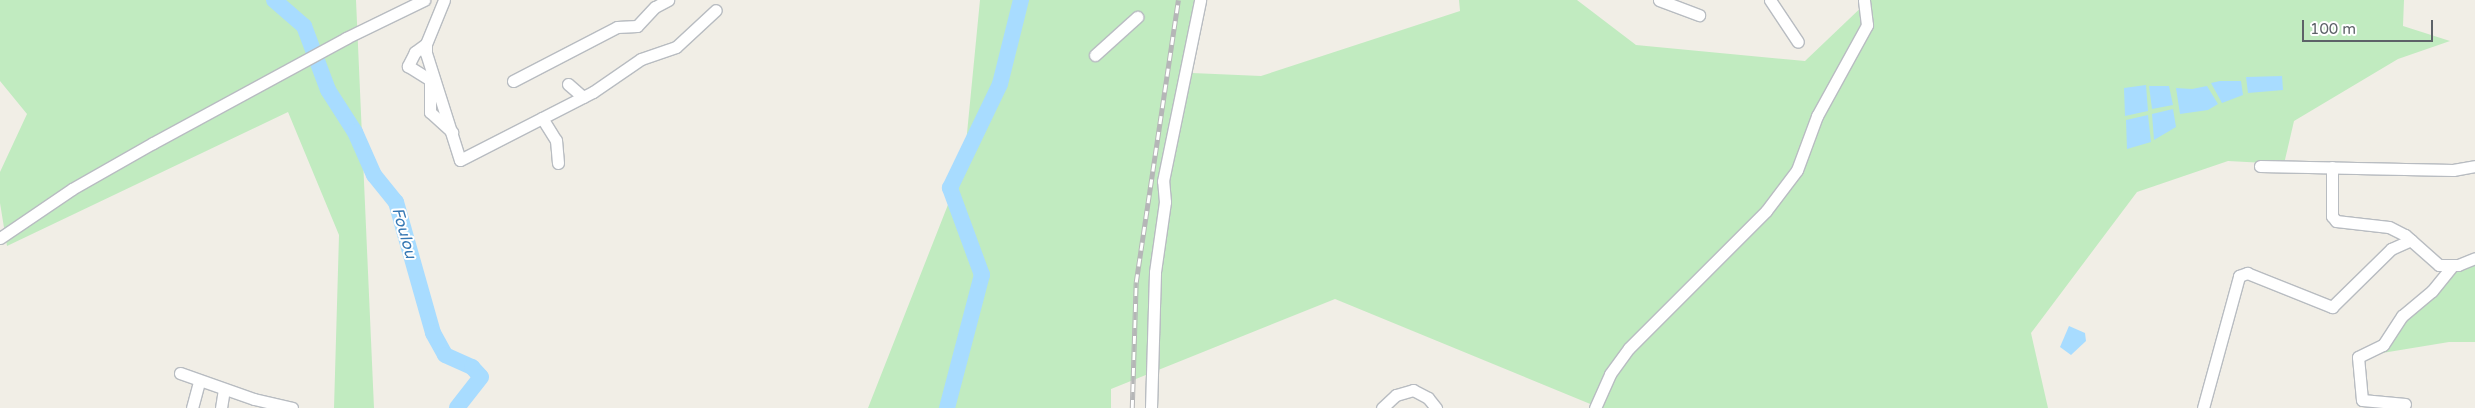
<!DOCTYPE html>
<html>
<head>
<meta charset="utf-8">
<style>
	body { margin:0 }
	#map { position:relative; width:2475px; height:408px; overflow:hidden; background:#f1eee6; font-family:"Varela Round",sans-serif }
	div>[style] { position:absolute }
	[style*='--x'] { left:calc(var(--x)*1px); top:calc(var(--y)*1px); width:calc(var(--w)*1px); rotate:calc(var(--a)*1deg) }
	.green>* { inset:0; background:#c1ebc0 }
	.water>* { inset:0; background:#a8dcff }
	.river>* { height:16px; margin:-8px; padding:0 8px; transform-origin:8px; border-radius:8px; background:#a8dcff }
	.roads { filter:drop-shadow(1px 0 #b8bcc1) drop-shadow(-1px 0 #b8bcc1) drop-shadow(0 1px #b8bcc1) drop-shadow(0 -1px #b8bcc1) }
	.minor>* { height:11px; margin:-5.5px; padding:0 5.5px; transform-origin:5.5px; border-radius:5.5px; background:#fff }
	.rail>* { height:4.5px; margin-top:-2.25px; transform-origin:0; background:repeating-linear-gradient(90deg,#fff 0 8px,#b5b6b7 0 16px); box-sizing:border-box; border-block:1px solid #b5b6b7 }
	span { translate:-50% -50%; white-space:nowrap; text-align:center; line-height:1.15; -webkit-text-stroke:4px #fff; paint-order:stroke }
	.water-label { font-size:16px; color:#3678b4; font-style:italic }
	.scale { position:absolute; left:2302px; top:20px; width:131px; height:22px; box-sizing:border-box; border:2px solid #5d6268; border-top:0; padding-left:6px; font-size:15px; line-height:18px; white-space:nowrap; color:#5d6268; -webkit-text-stroke:4px #fff; paint-order:stroke }
</style>
</head>
<body>
<div id="map">
	<div class="green">
		<div style="clip-path:polygon(0 0,356px 0,374px 408px,334px 408px,339px 235px,288px 112px,7px 246px,0 203px,0 172px,27px 114px,0 81px)"></div>
		<div style="clip-path:polygon(980px 0,1204px 0,1192px 73px,1261px 76px,1460px 11px,1459px 0,1577px 0,1636px 45px,1805px 61px,1869px 0,2404px 0,2403px 26px,2450px 41px,2398px 59px,2294px 121px,2284px 164px,2228px 161px,2137px 192px,2031px 333px,2048px 408px,1600px 408px,1335px 299px,1111px 389px,1111px 408px,868px 408px,964px 164px)"></div>
		<div style="clip-path:polygon(2475px 258px,2475px 342px,2449px 342px,2358px 357px,2383px 345px,2453px 265px)"></div>
	</div>
	<div class="water">
		<div style="clip-path:polygon(2282px 76px,2283px 90px,2248px 93px,2246px 77px)"></div>
		<div style="clip-path:polygon(2220px 81px,2241px 81px,2243px 95px,2222px 103px,2211px 83px)"></div>
		<div style="clip-path:polygon(2146px 85px,2148px 111px,2125px 116px,2124px 88px)"></div>
		<div style="clip-path:polygon(2149px 86px,2169px 86px,2173px 105px,2152px 109px)"></div>
		<div style="clip-path:polygon(2207px 86px,2218px 104px,2208px 110px,2180px 114px,2176px 88px,2192px 89px)"></div>
		<div style="clip-path:polygon(2173px 109px,2176px 127px,2154px 140px,2152px 114px)"></div>
		<div style="clip-path:polygon(2148px 115px,2151px 142px,2127px 149px,2126px 120px)"></div>
		<div style="clip-path:polygon(2069px 326px,2085px 333px,2086px 341px,2071px 355px,2060px 347px)"></div>
	</div>
	<div class="river">
		<div style="--x:274;--y:0;--w:40;--a:41"></div>
		<div style="--x:304;--y:26;--w:68;--a:69.4"></div>
		<div style="--x:328;--y:90;--w:50;--a:57.3"></div>
		<div style="--x:355;--y:132;--w:47;--a:66.2"></div>
		<div style="--x:374;--y:175;--w:35;--a:51"></div>
		<div style="--x:396;--y:202;--w:136;--a:74.2"></div>
		<div style="--x:433;--y:333;--w:25;--a:61"></div>
		<div style="--x:445;--y:355;--w:30;--a:24"></div>
		<div style="--x:472;--y:367;--w:13;--a:48"></div>
		<div style="--x:481;--y:377;--w:39;--a:128"></div>
		<div style="--x:947;--y:408;--w:138;--a:-75.3"></div>
		<div style="--x:982;--y:275;--w:93;--a:-110.2"></div>
		<div style="--x:950;--y:188;--w:115;--a:-64.3"></div>
		<div style="--x:1000;--y:84;--w:87;--a:-76"></div>
	</div>
	<div class="roads">
		<div class="minor">
			<div style="--x:444;--y:0;--w:48;--a:112.2"></div>
			<div style="--x:426;--y:44;--w:9;--a:90"></div>
			<div style="--x:426;--y:53;--w:112;--a:72.4"></div>
			<div style="--x:460;--y:160;--w:149;--a:-27.1"></div>
			<div style="--x:593;--y:92;--w:58;--a:-34.5"></div>
			<div style="--x:641;--y:59;--w:37;--a:-19"></div>
			<div style="--x:676;--y:47;--w:54;--a:-42.8"></div>
			<div style="--x:1659;--y:0;--w:43;--a:20.6"></div>
			<div style="--x:1770;--y:0;--w:50;--a:56.3"></div>
			<div style="--x:426;--y:44;--w:14;--a:144"></div>
			<div style="--x:415;--y:52;--w:16;--a:117"></div>
			<div style="--x:408;--y:66;--w:26;--a:32"></div>
			<div style="--x:430;--y:80;--w:32;--a:90"></div>
			<div style="--x:430;--y:112;--w:30;--a:42"></div>
			<div style="--x:1095;--y:55;--w:57;--a:-42.1"></div>
			<div style="--x:513;--y:81;--w:117;--a:-27.4"></div>
			<div style="--x:617;--y:27;--w:20;--a:-3"></div>
			<div style="--x:637;--y:26;--w:26;--a:-47"></div>
			<div style="--x:655;--y:7;--w:15;--a:-28"></div>
			<div style="--x:568;--y:84;--w:20;--a:41"></div>
			<div style="--x:542;--y:118;--w:26;--a:58"></div>
			<div style="--x:556;--y:140;--w:23;--a:85"></div>
			<div style="--x:2260;--y:166;--w:193;--a:1.2"></div>
			<div style="--x:2453;--y:170;--w:22;--a:-10"></div>
			<div style="--x:2332;--y:167;--w:49;--a:90"></div>
			<div style="--x:2332;--y:216;--w:6;--a:51"></div>
			<div style="--x:2336;--y:221;--w:53;--a:6.5"></div>
			<div style="--x:2389;--y:227;--w:18;--a:27"></div>
			<div style="--x:2405;--y:235;--w:45;--a:41.4"></div>
			<div style="--x:2439;--y:265;--w:19;--a:0"></div>
			<div style="--x:2458;--y:265;--w:18;--a:-22"></div>
			<div style="--x:0;--y:238;--w:87;--a:-34.2"></div>
			<div style="--x:72;--y:189;--w:93;--a:-29.6"></div>
			<div style="--x:153;--y:143;--w:220;--a:-28.5"></div>
			<div style="--x:346;--y:38;--w:87;--a:-26"></div>
			<div style="--x:180;--y:373;--w:78;--a:19.4"></div>
			<div style="--x:254;--y:399;--w:39;--a:13"></div>
			<div style="--x:2405;--y:404;--w:43;--a:-174.7"></div>
			<div style="--x:2362;--y:400;--w:43;--a:-95.3"></div>
			<div style="--x:2358;--y:357;--w:28;--a:-26"></div>
			<div style="--x:2383;--y:345;--w:35;--a:-57"></div>
			<div style="--x:2402;--y:316;--w:39;--a:-40"></div>
			<div style="--x:2432;--y:291;--w:33;--a:-51"></div>
			<div style="--x:192;--y:408;--w:28;--a:-75"></div>
			<div style="--x:221;--y:408;--w:19;--a:-81"></div>
			<div style="--x:1151;--y:408;--w:136;--a:-88.3"></div>
			<div style="--x:1155;--y:272;--w:71;--a:-81.9"></div>
			<div style="--x:1165;--y:202;--w:21;--a:-95"></div>
			<div style="--x:1163;--y:181;--w:185;--a:-78.4"></div>
			<div style="--x:1382;--y:408;--w:19;--a:-43"></div>
			<div style="--x:1396;--y:395;--w:18;--a:-16"></div>
			<div style="--x:1413;--y:390;--w:17;--a:28"></div>
			<div style="--x:1428;--y:398;--w:13;--a:51"></div>
			<div style="--x:1595;--y:408;--w:37;--a:-66"></div>
			<div style="--x:1610;--y:374;--w:32;--a:-54"></div>
			<div style="--x:1629;--y:348;--w:194;--a:-45"></div>
			<div style="--x:1766;--y:211;--w:51;--a:-52.9"></div>
			<div style="--x:1797;--y:170;--w:58;--a:-69.7"></div>
			<div style="--x:1817;--y:116;--w:104;--a:-61.2"></div>
			<div style="--x:1867;--y:25;--w:25;--a:-97"></div>
			<div style="--x:2203;--y:408;--w:137;--a:-74.7"></div>
			<div style="--x:2239;--y:276;--w:9;--a:-21"></div>
			<div style="--x:2247;--y:273;--w:92;--a:21.8"></div>
			<div style="--x:2332;--y:307;--w:83;--a:-44.5"></div>
			<div style="--x:2391;--y:249;--w:22;--a:-24"></div>
		</div>
	</div>
	<div class="rail">
		<div style="--x:1132;--y:408;--w:126;--a:-88.2"></div>
		<div style="--x:1136;--y:282;--w:285;--a:-81.5"></div>
	</div>
	<div class="water-label">
		<span style="left:404px;top:233px;rotate:74deg">Foulou</span>
	</div>
	<div class="scale">100 m</div>
</div>
</body>
</html>
